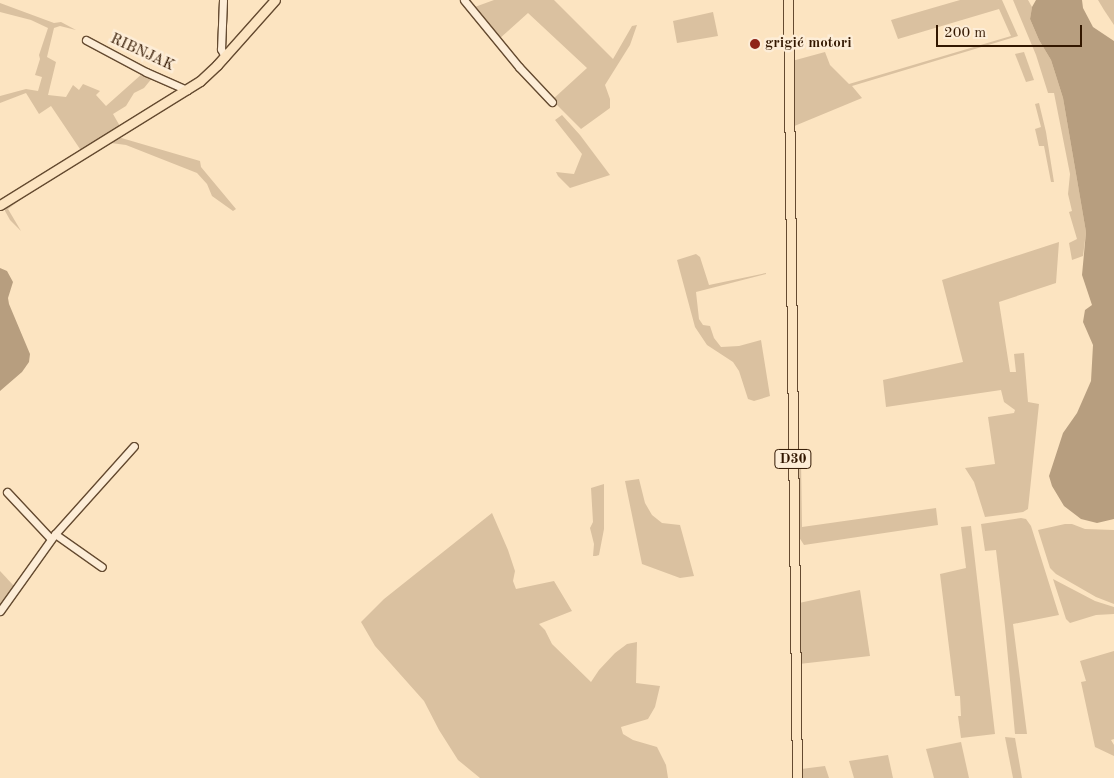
<!DOCTYPE html>
<html>
<head>
<meta charset="utf-8">
<style>
	body { margin:0 }
	#map { position:relative; width:1114px; height:778px; overflow:hidden; background:#fce4c1; font-family:"Old Standard TT",serif }
	div>[style] { position:absolute }
	[style*='--x'] { left:calc(var(--x)*1px); top:calc(var(--y)*1px); width:calc(var(--w)*1px); rotate:calc(var(--a)*1deg) }
	.green>* { inset:0; background:#dac1a0 }
	.water>* { inset:0; background:#b79e7f }
	.roads { filter:drop-shadow(1px 0 #644a30) drop-shadow(-1px 0 #644a30) drop-shadow(0 1px #644a30) drop-shadow(0 -1px #644a30) }
	.minor>* { height:7px; margin:-3.5px; padding:0 3.5px; transform-origin:3.5px; border-radius:3.5px; background:#fdedd7 }
	.major>* { height:9px; margin:-4.5px; padding:0 4.5px; transform-origin:4.5px; border-radius:4.5px; background:#fce4c1 }
	.dots>* { width:14px; height:14px; translate:-50% -50%; box-sizing:border-box; border:2px solid #fdedd7; border-radius:50% }
	span { translate:-50% -50%; white-space:nowrap; text-align:center; line-height:1.15; -webkit-text-stroke:5px #fdedd7; paint-order:stroke }
	.shield-label span { padding:1px 4px; background:#fdedd7; border:1px solid; border-radius:4px; -webkit-text-stroke-width:0 }
	.shield-label { font-size:14px; color:#321700; font-weight:700 }
	.poi-label { font-size:15px; color:#321700; font-weight:700 }
	.left { translate:0 -50%; text-align:left }
	.street-label { font-size:15px; color:#321700 }
	.scale { position:absolute; left:936px; top:25px; width:146px; height:22px; box-sizing:border-box; border:2px solid #321700; border-top:0; padding-left:6px; font-size:15px; line-height:18px; white-space:nowrap; color:#321700; -webkit-text-stroke:4px #fdedd7; paint-order:stroke }
</style>
</head>
<body>
<div id="map">
	<div class="green">
		<div style="clip-path:polygon(494px 0,554px 0,613px 59px,632px 26px,637px 25px,630px 45px,605px 85px,610px 99px,610px 108px,581px 129px,552px 100px,587px 68px,528px 13px,499px 39px,472px 8px)"></div>
		<div style="clip-path:polygon(960px 0,1002px 0,1018px 36px,852px 86px,862px 98px,792px 127px,792px 61px,825px 52px,830px 65px,849px 84px,1011px 36px,999px 9px,898px 39px,891px 20px)"></div>
		<div style="clip-path:polygon(1013px 0,1028px 0,1032px 7px,1030px 19px,1039px 40px,1051px 60px,1063px 98px,1086px 232px,1083px 256px,1072px 260px,1069px 243px,1077px 239px,1069px 212px,1072px 211px,1068px 194px,1070px 174px,1054px 93px,1048px 93px,1036px 55px)"></div>
		<div style="clip-path:polygon(1098px 0,1114px 0,1114px 25px,1104px 10px)"></div>
		<div style="clip-path:polygon(0 3px,54px 23px,61px 22px,76px 30px,60px 26px,54px 28px,47px 57px,56px 62px,48px 95px,66px 97px,73px 85px,79px 90px,83px 84px,100px 91px,96px 95px,106px 106px,143px 73px,153px 77px,144px 88px,134px 93px,126px 106px,113px 114px,121px 128px,82px 152px,51px 106px,39px 114px,26px 93px,0 103px,0 96px,26px 89px,38px 91px,42px 77px,35px 75px,40px 59px,39px 55px,48px 28px,31px 20px,0 12px)"></div>
		<div style="clip-path:polygon(713px 12px,718px 36px,677px 43px,673px 21px)"></div>
		<div style="clip-path:polygon(1024px 52px,1034px 80px,1026px 82px,1015px 54px)"></div>
		<div style="clip-path:polygon(1039px 103px,1046px 132px,1054px 182px,1051px 182px,1044px 146px,1039px 146px,1035px 129px,1041px 127px,1035px 104px)"></div>
		<div style="clip-path:polygon(562px 115px,580px 135px,610px 175px,570px 188px,558px 176px,556px 172px,574px 174px,582px 154px,555px 120px)"></div>
		<div style="clip-path:polygon(136px 124px,138px 127px,118px 137px,200px 161px,201px 167px,236px 209px,233px 211px,212px 196px,207px 184px,197px 173px,126px 145px,111px 143px,36px 188px,8px 209px,21px 231px,10px 220px,5px 211px,5px 206px)"></div>
		<div style="clip-path:polygon(1059px 242px,1056px 283px,999px 302px,1010px 372px,1016px 372px,1014px 354px,1024px 353px,1028px 402px,1039px 404px,1028px 509px,1023px 512px,985px 517px,974px 482px,965px 468px,995px 464px,988px 417px,1014px 413px,1015px 410px,1004px 402px,1001px 390px,886px 407px,883px 380px,963px 362px,942px 280px)"></div>
		<div style="clip-path:polygon(696px 254px,700px 257px,709px 285px,766px 273px,766px 274px,696px 292px,699px 319px,703px 325px,710px 326px,714px 338px,721px 347px,739px 346px,761px 340px,770px 396px,754px 401px,748px 399px,739px 371px,733px 362px,707px 345px,695px 327px,677px 260px)"></div>
		<div style="clip-path:polygon(801px 460px,802px 527px,936px 508px,938px 525px,804px 545px,797px 534px,797px 461px)"></div>
		<div style="clip-path:polygon(639px 479px,645px 503px,652px 515px,662px 523px,680px 525px,694px 576px,680px 578px,642px 564px,625px 481px)"></div>
		<div style="clip-path:polygon(604px 484px,604px 529px,599px 555px,596px 556px,593px 556px,594px 544px,590px 528px,593px 522px,591px 488px)"></div>
		<div style="clip-path:polygon(492px 513px,508px 550px,515px 571px,513px 581px,516px 589px,554px 581px,572px 611px,539px 624px,545px 630px,552px 644px,591px 682px,599px 670px,615px 653px,627px 644px,637px 642px,636px 683px,660px 686px,655px 707px,648px 719px,621px 727px,623px 734px,633px 740px,657px 747px,666px 765px,668px 778px,480px 778px,458px 760px,439px 730px,424px 701px,375px 646px,361px 622px,384px 599px)"></div>
		<div style="clip-path:polygon(1021px 518px,1026px 519px,1031px 526px,1059px 615px,1013px 624px,1027px 734px,1015px 734px,1005px 626px,996px 550px,985px 551px,981px 524px)"></div>
		<div style="clip-path:polygon(1065px 524px,1072px 524px,1085px 529px,1114px 530px,1114px 604px,1096px 597px,1056px 574px,1050px 568px,1038px 530px)"></div>
		<div style="clip-path:polygon(971px 526px,995px 734px,961px 738px,958px 716px,961px 716px,960px 696px,955px 696px,940px 574px,966px 568px,961px 527px)"></div>
		<div style="clip-path:polygon(0 571px,14px 586px,1px 605px,0 605px)"></div>
		<div style="clip-path:polygon(1053px 579px,1095px 601px,1114px 607px,1114px 614px,1096px 615px,1070px 623px,1066px 619px)"></div>
		<div style="clip-path:polygon(860px 590px,870px 656px,799px 664px,799px 603px)"></div>
		<div style="clip-path:polygon(1114px 651px,1114px 739px,1111px 740px,1114px 745px,1114px 756px,1095px 747px,1081px 682px,1086px 681px,1080px 661px)"></div>
		<div style="clip-path:polygon(1005px 737px,1015px 738px,1022px 778px,1013px 778px)"></div>
		<div style="clip-path:polygon(961px 742px,969px 778px,934px 778px,926px 749px)"></div>
		<div style="clip-path:polygon(888px 755px,893px 778px,854px 778px,849px 761px)"></div>
		<div style="clip-path:polygon(825px 766px,829px 778px,801px 778px,801px 769px)"></div>
	</div>
	<div class="water">
		<div style="clip-path:polygon(1036px 0,1082px 0,1083px 8px,1093px 27px,1114px 41px,1114px 519px,1097px 523px,1081px 519px,1064px 506px,1052px 486px,1049px 476px,1063px 433px,1077px 413px,1091px 381px,1093px 345px,1083px 322px,1085px 310px,1092px 305px,1082px 275px,1086px 232px,1063px 98px,1051px 60px,1039px 40px,1030px 19px,1032px 7px)"></div>
		<div style="clip-path:polygon(0 268px,7px 271px,13px 282px,8px 298px,9px 304px,30px 354px,29px 362px,22px 372px,0 391px)"></div>
	</div>
	<div class="roads">
		<div class="minor">
			<div style="--x:223;--y:0;--w:49;--a:92.3"></div>
			<div style="--x:221;--y:49;--w:9;--a:63"></div>
			<div style="--x:464;--y:0;--w:87;--a:50.6"></div>
			<div style="--x:519;--y:67;--w:48;--a:46.7"></div>
			<div style="--x:86;--y:40;--w:68;--a:28.1"></div>
			<div style="--x:146;--y:72;--w:45;--a:23.7"></div>
			<div style="--x:7;--y:492;--w:64;--a:46.9"></div>
			<div style="--x:55;--y:534;--w:57;--a:35.1"></div>
			<div style="--x:0;--y:611;--w:95;--a:-54.5"></div>
			<div style="--x:55;--y:534;--w:118;--a:-48.1"></div>
		</div>
		<div class="major">
			<div style="--x:788;--y:0;--w:778;--a:89.34"></div>
			<div style="--x:0;--y:205;--w:235;--a:-31.8"></div>
			<div style="--x:200;--y:81;--w:23;--a:-43"></div>
			<div style="--x:217;--y:65;--w:87;--a:-48.3"></div>
		</div>
	</div>
	<div class="dots">
		<div style="left:755px;top:44px;background:#8f2418"></div>
	</div>
	<div class="shield-label">
		<span style="left:793px;top:459px">D30</span>
	</div>
	<div class="poi-label">
		<span class="left" style="left:765px;top:44px">grigić motori</span>
	</div>
	<div class="street-label">
		<span style="left:142px;top:53px;rotate:25deg">RIBNJAK</span>
	</div>
	<div class="scale">200 m</div>
</div>
</body>
</html>
